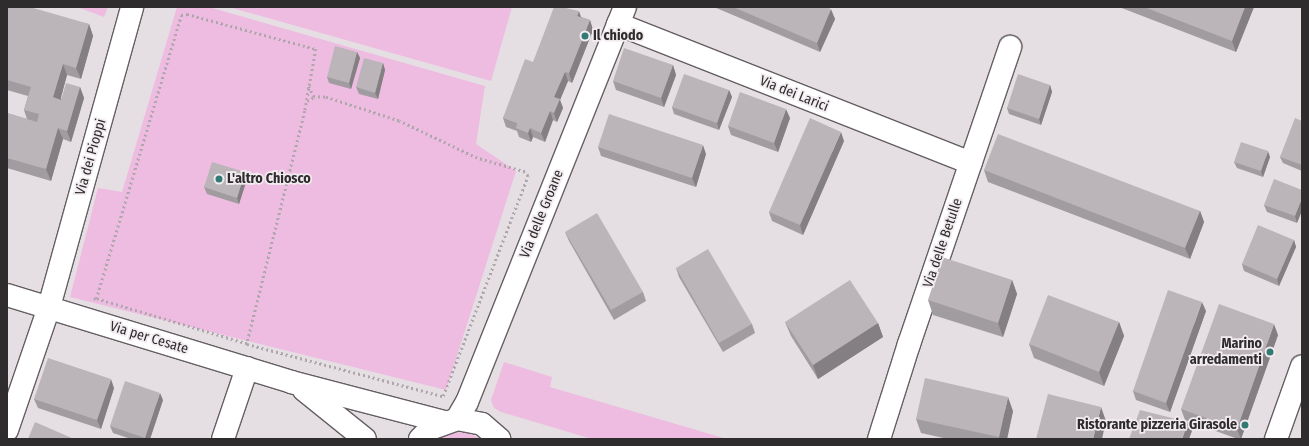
<!DOCTYPE html>
<html>
<head>
<meta charset="utf-8">
<style>
	body { margin:0 }
	#map { position:relative; width:1309px; height:446px; overflow:hidden; background:#e5dee3; font-family:"Fira Sans Condensed",sans-serif }
	div>[style] { position:absolute }
	[style*='--x'] { left:calc(var(--x)*1px); top:calc(var(--y)*1px); width:calc(var(--w)*1px); rotate:calc(var(--a)*1deg) }
	.green>* { inset:0; background:#eebce0 }
	.path>* { height:2.5px; margin-top:-1.25px; transform-origin:0; background:repeating-linear-gradient(90deg,#ada7ab 0 2px,transparent 0 5px) }
	.roads { filter:drop-shadow(1px 0 #655f63) drop-shadow(-1px 0 #655f63) drop-shadow(0 1px #655f63) drop-shadow(0 -1px #655f63) }
	.minor>* { height:22px; margin:-11px; padding:0 11px; transform-origin:11px; border-radius:11px; background:#fff }
	.wall>* { inset:0; background:#a19c9f }
	.shaded-wall>* { inset:0; background:#837f82 }
	.building>* { inset:0; background:#bbb5b9 }
	.dots>* { width:11px; height:11px; translate:-50% -50%; box-sizing:border-box; border:2px solid #f2ecf0; border-radius:50% }
	span { translate:-50% -50%; white-space:nowrap; text-align:center; line-height:1.15; -webkit-text-stroke:3.5px #f2ecf0; paint-order:stroke }
	.poi-label { font-size:14px; color:#2e2c2d; font-weight:700 }
	.left { translate:0 -50%; text-align:left }
	.right { translate:-100% -50%; text-align:right }
	.street-label { font-size:14px; color:#2e2c2d }
	.frame { position:absolute; inset:0; border:8px solid #2e2c2d; pointer-events:none }
</style>
</head>
<body>
<div id="map">
	<div class="green">
		<div style="clip-path:polygon(77px 7px,108px 7px,104px 17px)"></div>
		<div style="clip-path:polygon(177px 7px,209px 7px,485px 86px,476px 144px,516px 171px,446px 390px,70px 297px,98px 188px,122px 192px)"></div>
		<div style="clip-path:polygon(229px 7px,512px 7px,491px 81px)"></div>
		<div style="clip-path:polygon(504px 362px,552px 377px,550px 387px,727px 439px,592px 439px,501px 412px,494px 408px,491px 400px)"></div>
		<div style="clip-path:polygon(455px 432px,468px 433px,481px 439px,438px 439px)"></div>
	</div>
	<div class="path">
		<div style="--x:307;--y:101;--w:8;--a:-30"></div>
		<div style="--x:314;--y:97;--w:13;--a:-119"></div>
		<div style="--x:94;--y:298;--w:2;--a:27"></div>
		<div style="--x:96;--y:299;--w:296;--a:-73.3"></div>
		<div style="--x:181;--y:15;--w:6;--a:-9"></div>
		<div style="--x:187;--y:14;--w:134;--a:15.2"></div>
		<div style="--x:316;--y:49;--w:63;--a:100.1"></div>
		<div style="--x:305;--y:111;--w:240;--a:104"></div>
		<div style="--x:247;--y:344;--w:157;--a:-163.3"></div>
		<div style="--x:247;--y:344;--w:203;--a:14.9"></div>
		<div style="--x:443;--y:396;--w:236;--a:-68.9"></div>
		<div style="--x:528;--y:176;--w:5;--a:-127"></div>
		<div style="--x:525;--y:172;--w:50;--a:-163.7"></div>
		<div style="--x:477;--y:158;--w:86;--a:-154.6"></div>
		<div style="--x:399;--y:121;--w:78;--a:-162"></div>
		<div style="--x:325;--y:97;--w:11;--a:180"></div>
	</div>
	<div class="roads">
		<div class="minor">
			<div style="--x:618;--y:24;--w:379;--a:21.5"></div>
			<div style="--x:7;--y:295;--w:297;--a:17"></div>
			<div style="--x:291;--y:382;--w:159;--a:14.6"></div>
			<div style="--x:304;--y:390;--w:78;--a:38.8"></div>
			<div style="--x:457;--y:419;--w:20;--a:-60"></div>
			<div style="--x:467;--y:402;--w:425;--a:-68.2"></div>
			<div style="--x:7;--y:430;--w:130;--a:-71.1"></div>
			<div style="--x:49;--y:307;--w:311;--a:-74.5"></div>
			<div style="--x:223;--y:439;--w:75;--a:-71.3"></div>
			<div style="--x:420;--y:439;--w:14;--a:-45"></div>
			<div style="--x:430;--y:429;--w:29;--a:-20"></div>
			<div style="--x:457;--y:419;--w:25;--a:11"></div>
			<div style="--x:482;--y:424;--w:23;--a:41"></div>
			<div style="--x:879;--y:439;--w:100;--a:-72.5"></div>
			<div style="--x:909;--y:344;--w:314;--a:-71.2"></div>
			<div style="--x:1276;--y:439;--w:77;--a:-70.4"></div>
		</div>
	</div>
	<div class="wall">
		<div style="clip-path:polygon(7px 7px,89px 24px,93px 36px,81px 79px,67px 75px,60px 99px,80px 87px,84px 98px,71px 142px,63px 139px,51px 181px,7px 168px,7px 113px,27px 119px,24px 110px,28px 96px,7px 90px)"></div>
		<div style="clip-path:polygon(714px 7px,826px 7px,835px 19px,820px 52px)"></div>
		<div style="clip-path:polygon(1119px 7px,1254px 7px,1236px 52px)"></div>
		<div style="clip-path:polygon(581px 17px,590px 20px,593px 30px,572px 83px,568px 81px,560px 100px,563px 108px,557px 122px,553px 120px,545px 142px,533px 137px,531px 142px,519px 137px,517px 131px,506px 127px,503px 118px,533px 62px)"></div>
		<div style="clip-path:polygon(357px 52px,360px 58px,351px 89px,329px 83px,327px 77px)"></div>
		<div style="clip-path:polygon(383px 63px,385px 70px,378px 99px,359px 94px,356px 87px)"></div>
		<div style="clip-path:polygon(673px 65px,676px 75px,664px 107px,616px 90px,613px 81px)"></div>
		<div style="clip-path:polygon(1050px 85px,1052px 92px,1041px 125px,1009px 114px,1007px 108px)"></div>
		<div style="clip-path:polygon(729px 90px,732px 97px,719px 130px,674px 114px,672px 107px)"></div>
		<div style="clip-path:polygon(790px 118px,778px 152px,731px 135px,728px 126px)"></div>
		<div style="clip-path:polygon(1302px 121px,1302px 171px,1283px 163px,1280px 157px)"></div>
		<div style="clip-path:polygon(844px 141px,803px 235px,772px 221px,769px 212px)"></div>
		<div style="clip-path:polygon(598px 147px,706px 154px,696px 187px,601px 156px)"></div>
		<div style="clip-path:polygon(1270px 157px,1263px 177px,1237px 168px,1234px 162px)"></div>
		<div style="clip-path:polygon(984px 170px,1200px 211px,1204px 222px,1190px 259px,988px 182px)"></div>
		<div style="clip-path:polygon(247px 179px,239px 204px,207px 194px,204px 187px)"></div>
		<div style="clip-path:polygon(1302px 190px,1297px 223px,1267px 212px,1264px 205px)"></div>
		<div style="clip-path:polygon(565px 232px,643px 292px,646px 301px,614px 320px,569px 241px)"></div>
		<div style="clip-path:polygon(1294px 240px,1296px 247px,1279px 286px,1244px 271px,1242px 264px)"></div>
		<div style="clip-path:polygon(676px 268px,752px 324px,755px 333px,723px 352px,679px 277px)"></div>
		<div style="clip-path:polygon(1012px 280px,1017px 294px,1003px 337px,933px 315px,928px 300px)"></div>
		<div style="clip-path:polygon(1206px 311px,1170px 412px,1136px 400px,1133px 391px)"></div>
		<div style="clip-path:polygon(785px 322px,878px 323px,883px 337px,818px 379px,791px 336px)"></div>
		<div style="clip-path:polygon(1119px 322px,1124px 336px,1104px 386px,1034px 358px,1029px 344px)"></div>
		<div style="clip-path:polygon(1278px 335px,1241px 439px,1238px 439px,1185px 420px,1181px 409px)"></div>
		<div style="clip-path:polygon(114px 388px,101px 429px,38px 408px,34px 399px)"></div>
		<div style="clip-path:polygon(163px 400px,150px 439px,131px 439px,113px 433px,110px 426px)"></div>
		<div style="clip-path:polygon(1013px 411px,1007px 439px,948px 439px,921px 433px,916px 419px)"></div>
	</div>
	<div class="shaded-wall">
		<div style="clip-path:polygon(1245px 7px,1254px 7px,1236px 52px,1232px 41px)"></div>
		<div style="clip-path:polygon(831px 9px,835px 19px,820px 52px,817px 43px)"></div>
		<div style="clip-path:polygon(579px 11px,582px 20px,577px 16px)"></div>
		<div style="clip-path:polygon(590px 20px,593px 30px,572px 83px,569px 73px)"></div>
		<div style="clip-path:polygon(89px 24px,93px 36px,81px 79px,76px 68px)"></div>
		<div style="clip-path:polygon(357px 52px,360px 58px,351px 89px,349px 83px)"></div>
		<div style="clip-path:polygon(383px 63px,385px 70px,378px 99px,375px 93px)"></div>
		<div style="clip-path:polygon(63px 64px,67px 75px,58px 109px,53px 97px)"></div>
		<div style="clip-path:polygon(673px 65px,676px 75px,664px 107px,661px 98px)"></div>
		<div style="clip-path:polygon(565px 72px,568px 81px,560px 100px,563px 108px,557px 122px,554px 113px,554px 97px)"></div>
		<div style="clip-path:polygon(1050px 85px,1052px 92px,1041px 125px,1039px 119px)"></div>
		<div style="clip-path:polygon(80px 87px,84px 98px,71px 142px,67px 131px)"></div>
		<div style="clip-path:polygon(729px 90px,732px 97px,719px 130px,717px 123px)"></div>
		<div style="clip-path:polygon(786px 109px,790px 118px,778px 152px,774px 143px)"></div>
		<div style="clip-path:polygon(550px 111px,553px 120px,545px 142px,541px 133px)"></div>
		<div style="clip-path:polygon(58px 128px,63px 139px,51px 181px,46px 169px)"></div>
		<div style="clip-path:polygon(530px 128px,533px 137px,531px 142px,528px 133px)"></div>
		<div style="clip-path:polygon(841px 132px,844px 141px,803px 235px,800px 225px)"></div>
		<div style="clip-path:polygon(703px 145px,706px 154px,696px 187px,692px 178px)"></div>
		<div style="clip-path:polygon(1268px 151px,1270px 157px,1263px 177px,1261px 171px)"></div>
		<div style="clip-path:polygon(245px 172px,247px 179px,239px 204px,237px 198px)"></div>
		<div style="clip-path:polygon(1302px 198px,1302px 211px,1297px 223px,1295px 216px)"></div>
		<div style="clip-path:polygon(1200px 211px,1204px 222px,1190px 259px,1185px 248px)"></div>
		<div style="clip-path:polygon(1294px 240px,1296px 247px,1279px 286px,1277px 279px)"></div>
		<div style="clip-path:polygon(1012px 280px,1017px 294px,1003px 337px,998px 323px)"></div>
		<div style="clip-path:polygon(1202px 302px,1206px 311px,1170px 412px,1166px 403px)"></div>
		<div style="clip-path:polygon(1119px 322px,1124px 336px,1104px 386px,1099px 372px)"></div>
		<div style="clip-path:polygon(878px 323px,883px 337px,818px 379px,813px 365px)"></div>
		<div style="clip-path:polygon(1274px 324px,1278px 335px,1241px 439px,1237px 429px)"></div>
		<div style="clip-path:polygon(111px 379px,114px 388px,101px 429px,97px 420px)"></div>
		<div style="clip-path:polygon(160px 393px,163px 400px,150px 439px,146px 439px,145px 438px)"></div>
		<div style="clip-path:polygon(1008px 397px,1013px 411px,1007px 439px,1000px 439px,999px 437px)"></div>
		<div style="clip-path:polygon(1101px 407px,1106px 421px,1102px 439px,1093px 439px)"></div>
		<div style="clip-path:polygon(1188px 422px,1192px 431px,1189px 439px,1182px 439px)"></div>
	</div>
	<div class="building">
		<div style="clip-path:polygon(7px 7px,30px 7px,89px 24px,76px 68px,63px 64px,53px 97px,61px 100px,66px 83px,80px 87px,67px 131px,58px 128px,46px 169px,7px 158px,7px 113px,37px 122px,39px 114px,24px 110px,31px 87px,7px 80px)"></div>
		<div style="clip-path:polygon(554px 7px,561px 7px,579px 11px,577px 16px,590px 20px,569px 73px,565px 72px,554px 97px,560px 99px,554px 113px,550px 111px,541px 133px,530px 128px,528px 133px,516px 128px,517px 123px,503px 118px,525px 59px,533px 62px)"></div>
		<div style="clip-path:polygon(733px 7px,826px 7px,831px 9px,817px 43px)"></div>
		<div style="clip-path:polygon(1144px 7px,1245px 7px,1232px 41px)"></div>
		<div style="clip-path:polygon(335px 46px,357px 52px,349px 83px,327px 77px)"></div>
		<div style="clip-path:polygon(624px 48px,673px 65px,661px 98px,613px 81px)"></div>
		<div style="clip-path:polygon(364px 58px,383px 63px,375px 93px,356px 87px)"></div>
		<div style="clip-path:polygon(684px 74px,729px 90px,717px 123px,672px 107px)"></div>
		<div style="clip-path:polygon(1018px 74px,1050px 85px,1039px 119px,1007px 108px)"></div>
		<div style="clip-path:polygon(740px 92px,786px 109px,774px 143px,728px 126px)"></div>
		<div style="clip-path:polygon(609px 114px,703px 145px,692px 178px,598px 147px)"></div>
		<div style="clip-path:polygon(810px 118px,841px 132px,800px 225px,769px 212px)"></div>
		<div style="clip-path:polygon(1295px 118px,1302px 121px,1302px 165px,1280px 157px)"></div>
		<div style="clip-path:polygon(998px 134px,1200px 211px,1185px 248px,984px 170px)"></div>
		<div style="clip-path:polygon(1241px 142px,1268px 151px,1261px 171px,1234px 162px)"></div>
		<div style="clip-path:polygon(212px 162px,245px 172px,237px 198px,204px 187px)"></div>
		<div style="clip-path:polygon(1274px 179px,1302px 190px,1302px 198px,1295px 216px,1264px 205px)"></div>
		<div style="clip-path:polygon(597px 213px,643px 292px,611px 310px,565px 232px)"></div>
		<div style="clip-path:polygon(1258px 225px,1294px 240px,1277px 279px,1242px 264px)"></div>
		<div style="clip-path:polygon(708px 249px,752px 324px,719px 343px,676px 268px)"></div>
		<div style="clip-path:polygon(942px 257px,1012px 280px,998px 323px,928px 300px)"></div>
		<div style="clip-path:polygon(850px 280px,878px 323px,813px 365px,785px 322px)"></div>
		<div style="clip-path:polygon(1168px 290px,1202px 302px,1166px 403px,1133px 391px)"></div>
		<div style="clip-path:polygon(1048px 295px,1119px 322px,1099px 372px,1029px 344px)"></div>
		<div style="clip-path:polygon(1219px 304px,1274px 324px,1237px 429px,1181px 409px)"></div>
		<div style="clip-path:polygon(48px 358px,111px 379px,97px 420px,34px 399px)"></div>
		<div style="clip-path:polygon(925px 378px,1008px 397px,999px 437px,916px 419px)"></div>
		<div style="clip-path:polygon(125px 381px,160px 393px,145px 438px,110px 426px)"></div>
		<div style="clip-path:polygon(1048px 394px,1101px 407px,1093px 439px,1036px 439px)"></div>
		<div style="clip-path:polygon(1140px 410px,1188px 422px,1182px 439px,1129px 439px)"></div>
		<div style="clip-path:polygon(35px 422px,74px 439px,28px 439px)"></div>
	</div>
	<div class="dots">
		<div style="left:585px;top:36px;background:#337a73"></div>
		<div style="left:219px;top:179px;background:#337a73"></div>
		<div style="left:1270px;top:352px;background:#337a73"></div>
		<div style="left:1245px;top:425px;background:#337a73"></div>
	</div>
	<div class="poi-label">
		<span class="left" style="left:593px;top:36px">Il chiodo</span>
		<span class="left" style="left:227px;top:179px">L'altro Chiosco</span>
		<span class="right" style="left:1262px;top:352px">Marino<br>arredamenti</span>
		<span class="right" style="left:1237px;top:425px">Ristorante pizzeria Girasole</span>
	</div>
	<div class="street-label">
		<span style="left:794px;top:94px;rotate:22deg">Via dei Larici</span>
		<span style="left:91px;top:157px;rotate:-74deg">Via dei Pioppi</span>
		<span style="left:542px;top:214px;rotate:-68deg">Via delle Groane</span>
		<span style="left:943px;top:243px;rotate:-71deg">Via delle Betulle</span>
		<span style="left:149px;top:338px;rotate:17deg">Via per Cesate</span>
	</div>
	<div class="frame"></div>
</div>
</body>
</html>
